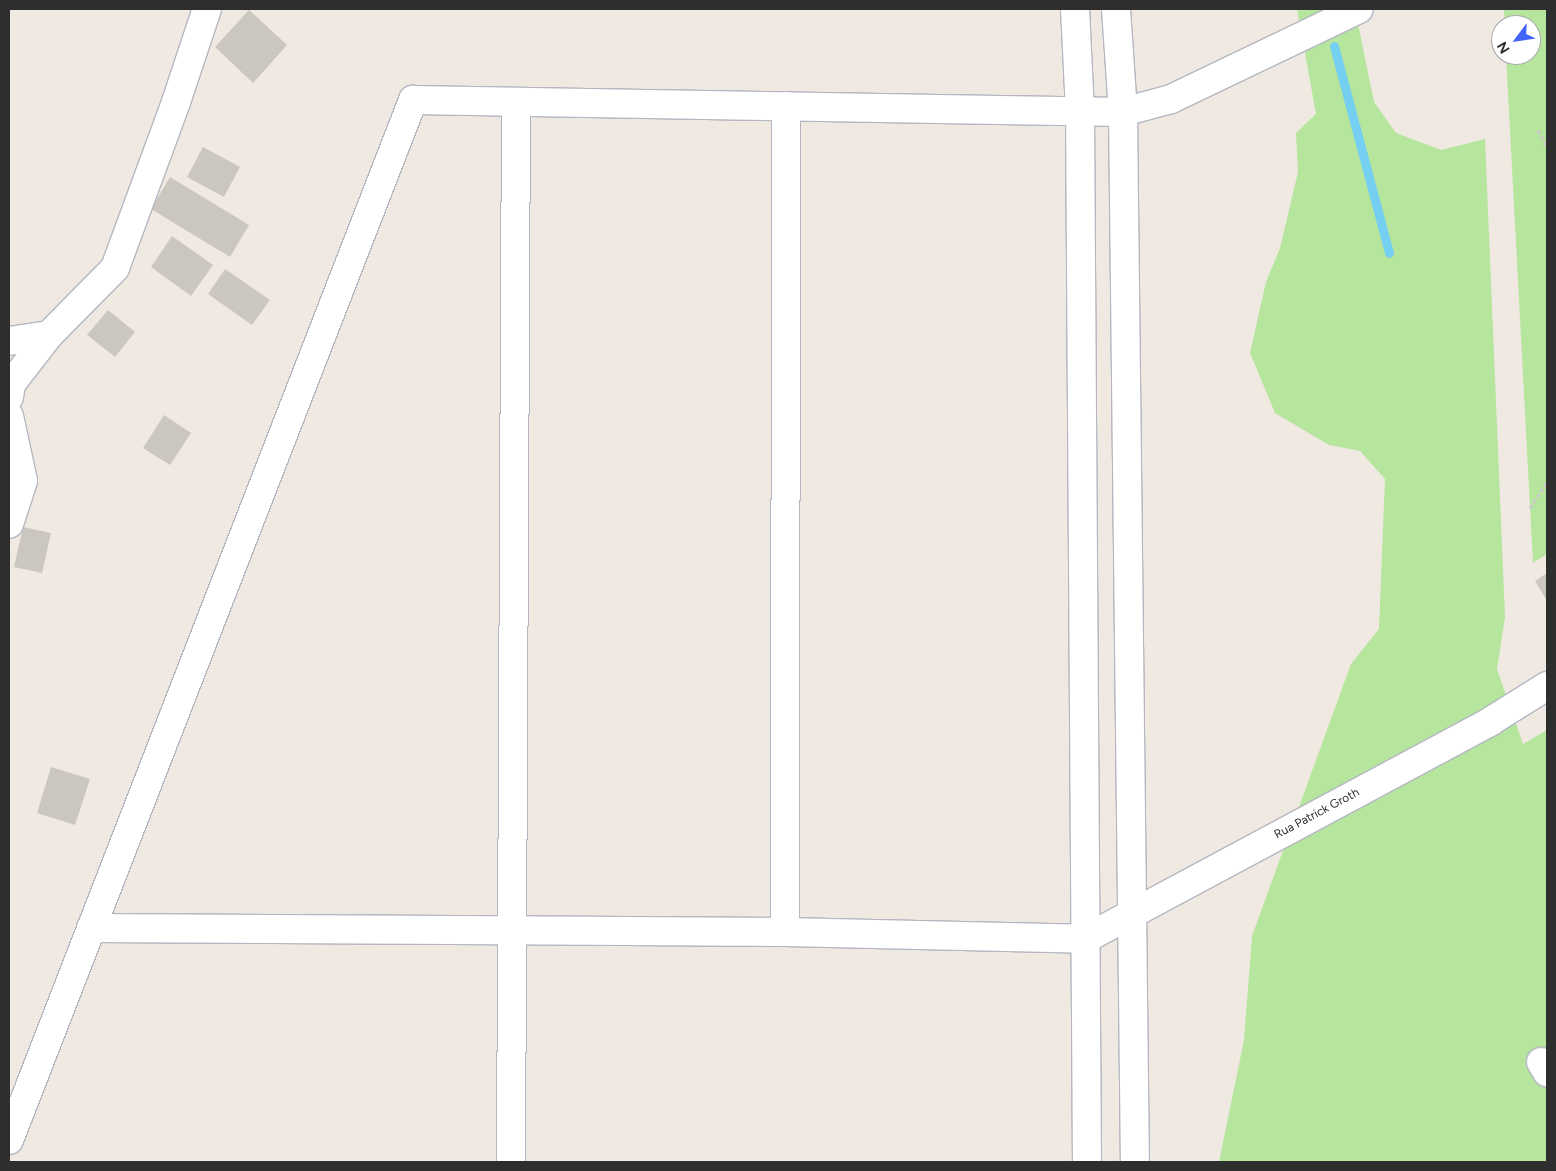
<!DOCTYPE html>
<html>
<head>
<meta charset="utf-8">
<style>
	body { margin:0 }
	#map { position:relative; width:1556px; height:1171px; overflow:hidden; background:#efe9e1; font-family:Figtree,sans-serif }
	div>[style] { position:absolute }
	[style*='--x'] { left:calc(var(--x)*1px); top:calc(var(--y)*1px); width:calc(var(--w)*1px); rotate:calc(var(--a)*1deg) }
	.green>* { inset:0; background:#b6e59e }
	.stream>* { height:9px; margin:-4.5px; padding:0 4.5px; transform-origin:4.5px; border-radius:4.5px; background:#75cff0 }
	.building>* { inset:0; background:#cbc7bf }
	.path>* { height:3px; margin-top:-1.5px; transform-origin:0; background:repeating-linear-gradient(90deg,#c9c9c9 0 4px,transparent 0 6.5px) }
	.roads { filter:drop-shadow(1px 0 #b4b7c1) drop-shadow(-1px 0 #b4b7c1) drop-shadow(0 1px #b4b7c1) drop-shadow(0 -1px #b4b7c1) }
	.minor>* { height:28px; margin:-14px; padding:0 14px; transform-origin:14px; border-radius:14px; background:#fff }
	span { translate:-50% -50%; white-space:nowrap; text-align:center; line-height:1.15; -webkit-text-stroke:4.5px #fff; paint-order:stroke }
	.street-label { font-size:12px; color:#2e2e2e }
	.frame { position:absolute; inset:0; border:10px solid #2e2e2e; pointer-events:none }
	.north { position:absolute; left:1491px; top:15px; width:50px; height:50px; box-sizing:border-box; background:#fff; border:1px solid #ababab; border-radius:50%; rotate:239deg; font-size:14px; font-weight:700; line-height:20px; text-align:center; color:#2e2e2e }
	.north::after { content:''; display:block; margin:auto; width:18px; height:22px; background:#4264fb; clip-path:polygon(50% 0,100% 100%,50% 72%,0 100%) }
</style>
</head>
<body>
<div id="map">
	<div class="green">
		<div style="clip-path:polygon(1297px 9px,1355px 9px,1374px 102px,1396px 133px,1441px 150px,1485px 139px,1505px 617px,1497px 669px,1523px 744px,1547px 730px,1547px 1162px,1219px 1162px,1244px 1040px,1252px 936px,1351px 664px,1379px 629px,1385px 479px,1360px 451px,1329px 445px,1275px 413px,1250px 353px,1266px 282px,1280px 248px,1298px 172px,1296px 133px,1316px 114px)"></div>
		<div style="clip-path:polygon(1504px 9px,1547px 9px,1547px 554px,1533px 563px,1506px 55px,1531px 55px,1531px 25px,1505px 25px)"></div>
	</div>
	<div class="stream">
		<div style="--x:1334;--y:46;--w:214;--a:75.1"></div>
	</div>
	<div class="building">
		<div style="clip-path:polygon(249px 10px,287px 45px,253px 83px,215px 47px)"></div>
		<div style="clip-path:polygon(203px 147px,240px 167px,224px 197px,187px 177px)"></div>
		<div style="clip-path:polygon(170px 177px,249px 225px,230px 257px,151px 209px)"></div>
		<div style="clip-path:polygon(172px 236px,213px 265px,191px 296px,151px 267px)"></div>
		<div style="clip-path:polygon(225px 269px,270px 300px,252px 325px,208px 294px)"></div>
		<div style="clip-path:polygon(108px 310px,135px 332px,115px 357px,87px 335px)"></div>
		<div style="clip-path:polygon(164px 415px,191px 433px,170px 465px,143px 448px)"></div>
		<div style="clip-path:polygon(23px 527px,51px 533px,42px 573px,14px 567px)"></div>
		<div style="clip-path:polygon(1547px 573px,1547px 601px,1535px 581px)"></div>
		<div style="clip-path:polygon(51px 767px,90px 779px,75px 825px,37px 813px)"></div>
	</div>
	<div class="path">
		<div style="--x:1538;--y:130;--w:18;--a:61"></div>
		<div style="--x:1530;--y:508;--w:31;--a:-57"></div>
	</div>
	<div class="roads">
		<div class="minor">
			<div style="--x:1075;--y:9;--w:102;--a:87.2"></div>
			<div style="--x:1080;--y:111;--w:1051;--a:89.62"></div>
			<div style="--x:1116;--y:9;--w:103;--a:86.1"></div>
			<div style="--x:1123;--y:112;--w:1050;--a:89.35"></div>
			<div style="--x:9;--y:341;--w:40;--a:-8.5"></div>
			<div style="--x:9;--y:397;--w:13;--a:-81"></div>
			<div style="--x:11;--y:384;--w:62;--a:-52.2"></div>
			<div style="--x:49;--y:335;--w:94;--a:-45.4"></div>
			<div style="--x:115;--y:268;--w:177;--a:-69.8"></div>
			<div style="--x:176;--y:102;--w:98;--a:-71.6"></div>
			<div style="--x:9;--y:416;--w:66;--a:77.8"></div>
			<div style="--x:23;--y:481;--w:45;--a:108"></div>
			<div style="--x:91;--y:928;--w:694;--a:0.33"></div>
			<div style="--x:785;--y:932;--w:300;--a:1.3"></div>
			<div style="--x:1085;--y:939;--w:461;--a:-28.2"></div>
			<div style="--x:1491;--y:721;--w:66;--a:-32"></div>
			<div style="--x:785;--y:932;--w:826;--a:-89.93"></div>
			<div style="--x:1541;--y:1062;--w:12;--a:59"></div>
			<div style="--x:9;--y:1140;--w:1116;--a:-68.77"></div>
			<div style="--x:413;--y:100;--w:710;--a:0.97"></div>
			<div style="--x:1123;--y:112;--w:50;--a:-15.2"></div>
			<div style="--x:1171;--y:99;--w:208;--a:-25.6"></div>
			<div style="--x:511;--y:1162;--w:1060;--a:-89.73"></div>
		</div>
	</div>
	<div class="street-label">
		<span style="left:1317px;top:814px;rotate:-28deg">Rua Patrick Groth</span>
	</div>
	<div class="frame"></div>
	<div class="north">N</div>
</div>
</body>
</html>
